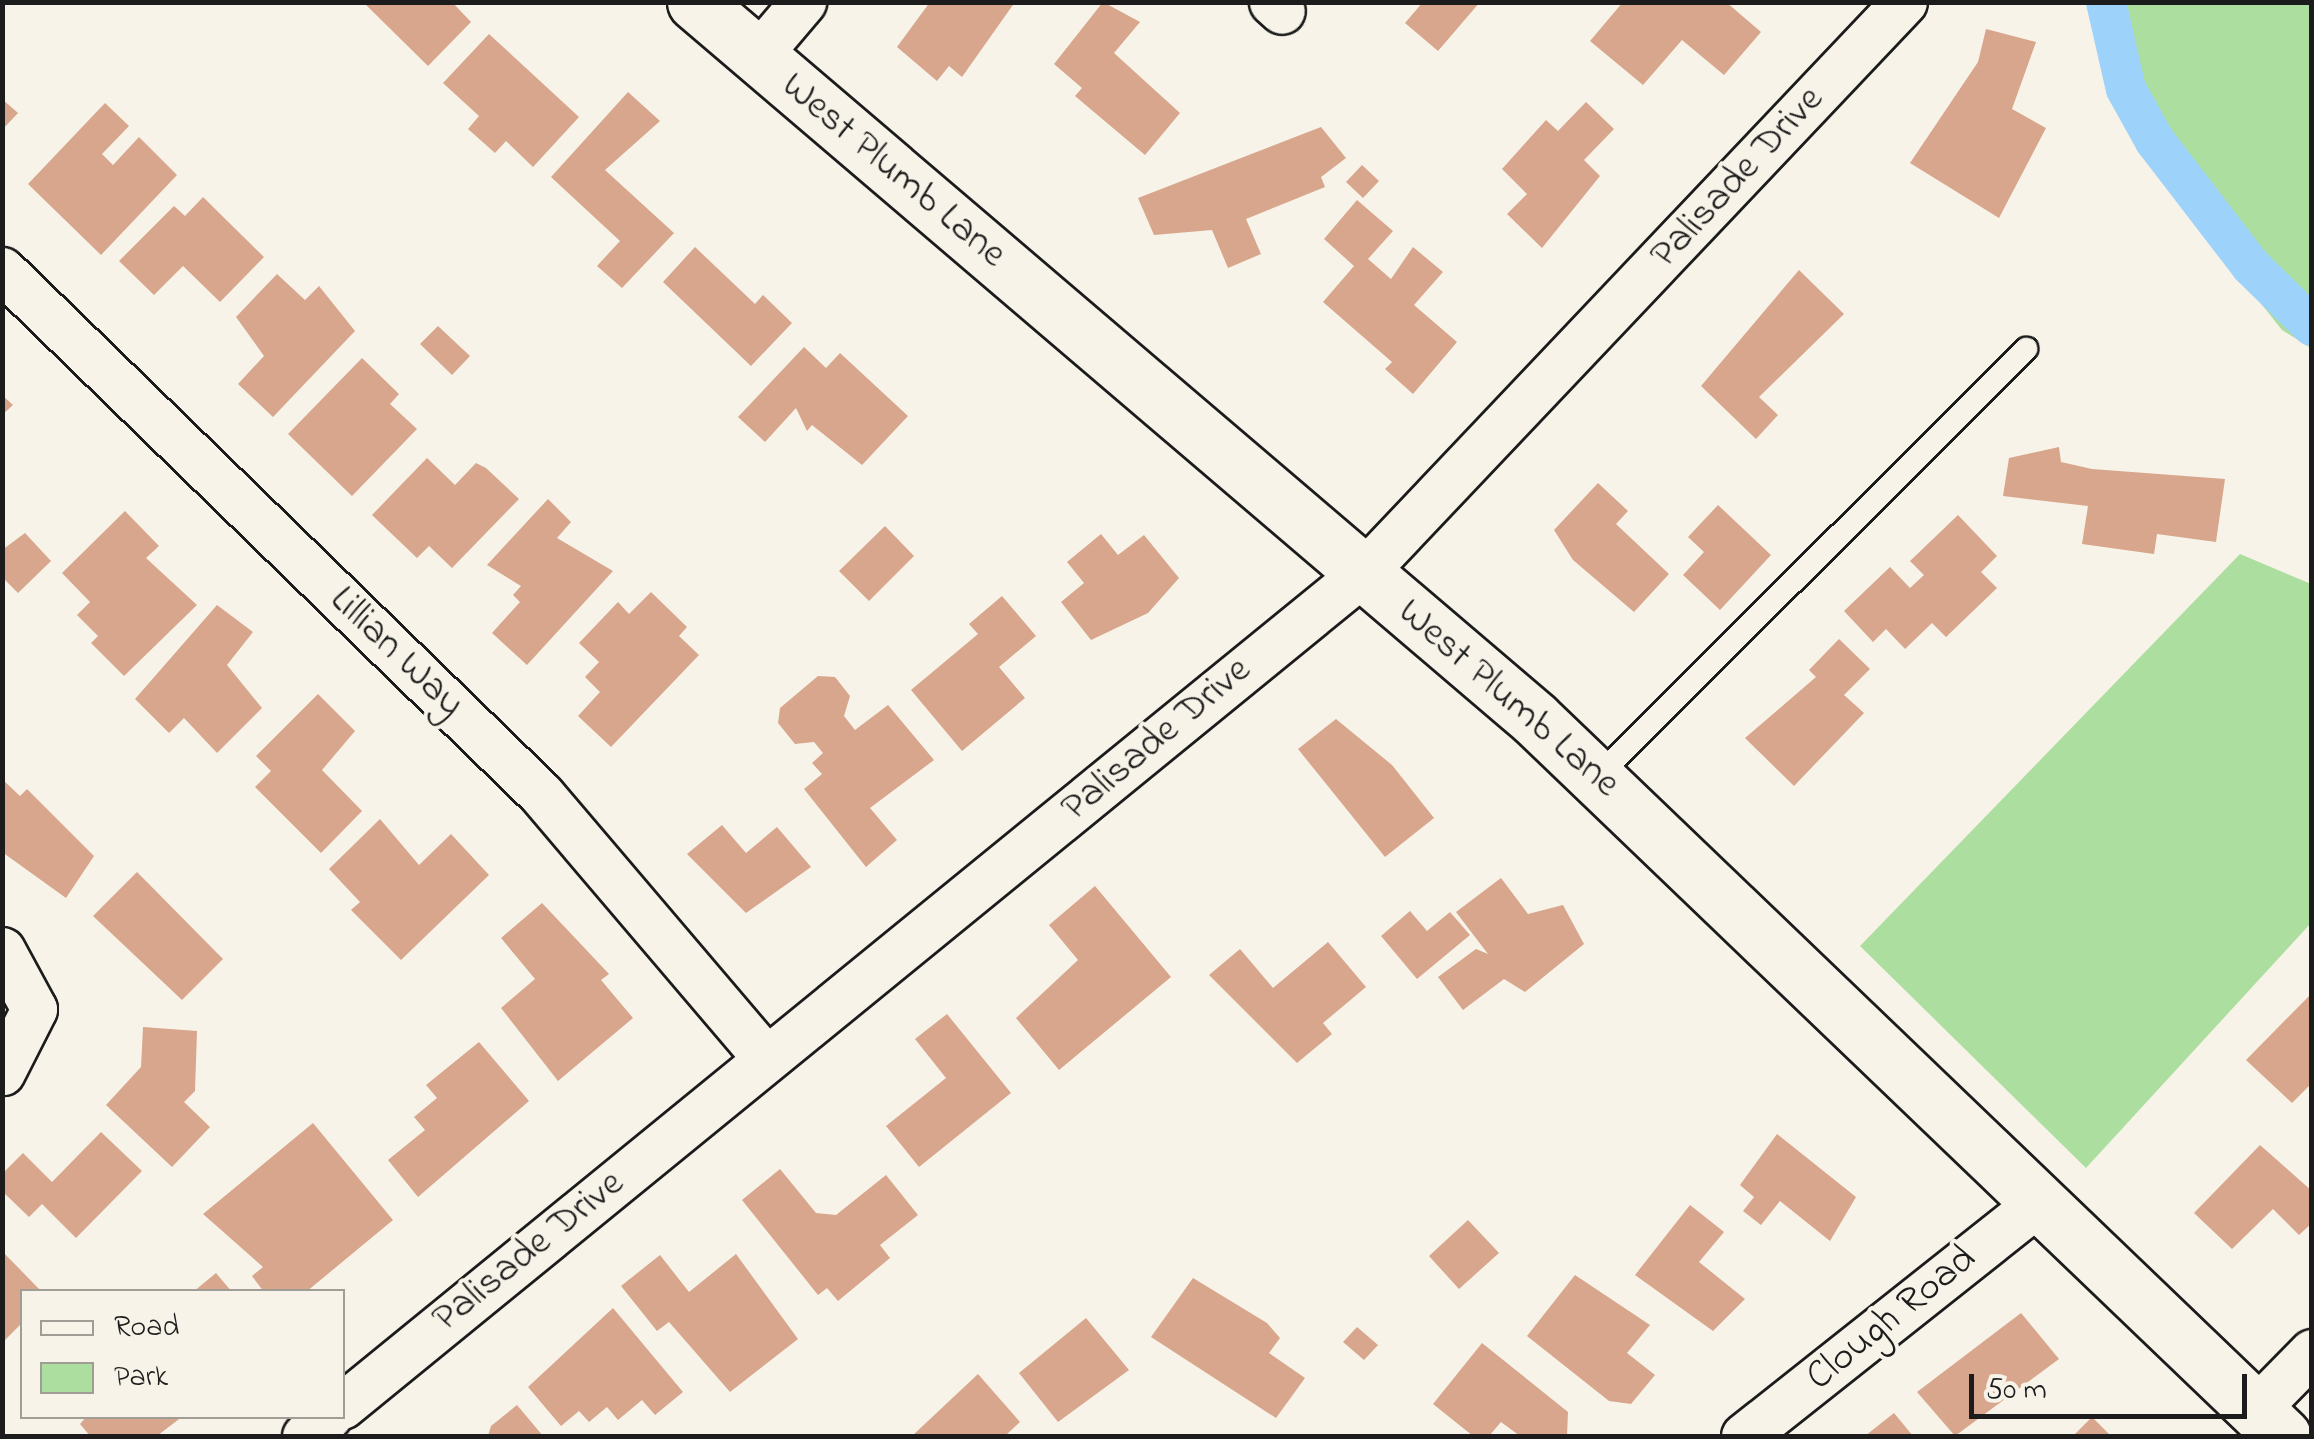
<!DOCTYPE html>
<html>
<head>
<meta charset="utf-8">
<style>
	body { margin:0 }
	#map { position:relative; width:2314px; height:1439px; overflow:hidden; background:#f7f3e8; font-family:"Indie Flower",sans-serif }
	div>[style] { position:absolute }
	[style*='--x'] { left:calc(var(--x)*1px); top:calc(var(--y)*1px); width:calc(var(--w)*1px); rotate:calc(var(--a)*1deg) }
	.green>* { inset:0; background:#acde9f }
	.canal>* { height:40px; margin:-20px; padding:0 20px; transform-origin:20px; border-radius:20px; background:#9dd2fb }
	.building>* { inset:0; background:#d8a68c }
	.roads { filter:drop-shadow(2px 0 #1c1c1c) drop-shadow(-2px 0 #1c1c1c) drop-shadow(0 2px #1c1c1c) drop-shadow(0 -2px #1c1c1c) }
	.service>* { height:22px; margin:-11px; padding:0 11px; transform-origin:11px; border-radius:11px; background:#f7f3e8 }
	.minor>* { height:45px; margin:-22.5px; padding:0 22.5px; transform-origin:22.5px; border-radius:22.5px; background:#f7f3e8 }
	.secondary>* { height:55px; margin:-27.5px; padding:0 27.5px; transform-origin:27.5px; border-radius:27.5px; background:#f7f3e8 }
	span { translate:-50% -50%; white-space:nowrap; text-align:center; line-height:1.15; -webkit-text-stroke:8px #f7f3e8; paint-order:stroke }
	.street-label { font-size:40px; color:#1c1c1c }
	.frame { position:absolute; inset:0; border:5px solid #1c1c1c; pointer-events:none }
	.legend { position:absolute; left:20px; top:1289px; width:325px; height:130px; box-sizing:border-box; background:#f7f3e8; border:2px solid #9f9d96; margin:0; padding:12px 18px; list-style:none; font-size:30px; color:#1c1c1c }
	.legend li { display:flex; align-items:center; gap:20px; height:50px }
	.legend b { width:50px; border:2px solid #9f9d96 }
	.scale { position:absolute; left:1969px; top:1374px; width:278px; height:45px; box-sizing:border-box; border:5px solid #1c1c1c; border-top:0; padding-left:12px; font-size:30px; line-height:35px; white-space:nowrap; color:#1c1c1c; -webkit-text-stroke:8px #f7f3e8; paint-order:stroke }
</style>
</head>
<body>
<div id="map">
	<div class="green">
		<div style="clip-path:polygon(2095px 3px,2311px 3px,2311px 348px,2282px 330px,2165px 182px,2117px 99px)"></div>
		<div style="clip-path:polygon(2240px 554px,2311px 584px,2311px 923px,2086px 1168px,1860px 946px)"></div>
	</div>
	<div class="canal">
		<div style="--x:2106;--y:2;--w:89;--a:77.1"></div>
		<div style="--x:2126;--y:89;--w:60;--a:60.9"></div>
		<div style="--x:2155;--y:141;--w:158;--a:52.5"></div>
		<div style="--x:2251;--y:266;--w:86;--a:44.5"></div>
	</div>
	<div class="building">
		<div style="clip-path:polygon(363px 2px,452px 2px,471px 22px,428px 66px)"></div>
		<div style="clip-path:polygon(930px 2px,1015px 2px,962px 77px,949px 66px,937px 81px,897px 47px)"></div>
		<div style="clip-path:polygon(1103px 2px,1140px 22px,1114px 53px,1180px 113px,1145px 155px,1075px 96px,1082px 88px,1054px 64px)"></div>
		<div style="clip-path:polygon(1423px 2px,1480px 2px,1438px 51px,1405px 23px)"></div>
		<div style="clip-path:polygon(1623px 2px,1726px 2px,1761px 32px,1724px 75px,1682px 40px,1643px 85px,1590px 41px)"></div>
		<div style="clip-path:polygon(1986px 29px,2036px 42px,2012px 109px,2046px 128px,1999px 218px,1910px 163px,1978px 62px)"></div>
		<div style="clip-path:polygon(489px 34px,579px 117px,533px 167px,506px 141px,495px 153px,468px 129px,479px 116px,443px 83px)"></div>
		<div style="clip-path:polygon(628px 92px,660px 121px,605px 170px,674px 233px,622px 288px,597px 266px,620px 241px,551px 177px)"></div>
		<div style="clip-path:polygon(2px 99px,18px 113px,2px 130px)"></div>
		<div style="clip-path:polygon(1586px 102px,1614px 129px,1584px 160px,1600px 176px,1542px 248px,1507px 214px,1527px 194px,1502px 169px,1546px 120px,1558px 131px)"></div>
		<div style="clip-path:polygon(105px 103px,129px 126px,102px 154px,113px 165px,139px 137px,177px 175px,101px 255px,28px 184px)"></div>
		<div style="clip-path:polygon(1321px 127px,1346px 158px,1321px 177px,1325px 187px,1246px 219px,1261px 254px,1228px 268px,1212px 230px,1154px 235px,1138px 198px)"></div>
		<div style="clip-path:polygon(1362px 165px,1379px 181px,1363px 198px,1346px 182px)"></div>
		<div style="clip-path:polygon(203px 197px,264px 257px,220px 302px,183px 266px,154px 295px,119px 261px,174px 206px,185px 216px)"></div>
		<div style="clip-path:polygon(1357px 200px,1393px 231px,1368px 259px,1391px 279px,1413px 247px,1443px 272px,1414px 305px,1457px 342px,1413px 394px,1385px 369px,1392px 362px,1323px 302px,1354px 266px,1324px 239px)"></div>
		<div style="clip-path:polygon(695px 247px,755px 304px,763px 295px,792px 323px,751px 366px,663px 282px)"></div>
		<div style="clip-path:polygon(1799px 270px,1844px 314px,1759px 397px,1778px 415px,1756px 439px,1701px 386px)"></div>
		<div style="clip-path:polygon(277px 274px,305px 300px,319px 286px,355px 331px,273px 417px,238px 384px,264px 356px,236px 317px)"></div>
		<div style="clip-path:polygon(438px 326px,470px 356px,452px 375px,420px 344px)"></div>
		<div style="clip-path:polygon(804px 347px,826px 368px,840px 353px,908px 416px,862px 465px,812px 425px,807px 431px,796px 408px,765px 442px,738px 417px)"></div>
		<div style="clip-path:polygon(362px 358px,399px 394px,390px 404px,417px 429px,352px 496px,288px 434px)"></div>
		<div style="clip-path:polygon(2px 395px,13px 405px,2px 415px)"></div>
		<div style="clip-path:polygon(2059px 447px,2061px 462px,2092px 469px,2225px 479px,2216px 542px,2157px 534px,2154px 554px,2082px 544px,2088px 506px,2003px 496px,2009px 458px)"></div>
		<div style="clip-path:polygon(427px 458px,455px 485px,476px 463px,486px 468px,519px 499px,452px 568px,429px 546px,417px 558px,372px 515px)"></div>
		<div style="clip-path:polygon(1598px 483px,1628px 511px,1616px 524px,1669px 574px,1634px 612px,1573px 560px,1554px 530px)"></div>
		<div style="clip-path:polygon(548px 499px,571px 522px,557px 538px,613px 571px,527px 665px,492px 633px,520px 602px,513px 595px,521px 586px,487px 565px)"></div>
		<div style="clip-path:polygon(1718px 505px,1771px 555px,1720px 610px,1683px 575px,1704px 552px,1688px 537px)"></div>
		<div style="clip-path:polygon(125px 511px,159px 546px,146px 558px,197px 605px,124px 676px,91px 643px,98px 636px,77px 615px,90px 602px,62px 573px)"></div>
		<div style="clip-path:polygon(1958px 515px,1997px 556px,1981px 572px,1997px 588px,1946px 637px,1932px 623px,1905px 649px,1886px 629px,1873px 642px,1844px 611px,1890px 567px,1910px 588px,1924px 575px,1910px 561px)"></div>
		<div style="clip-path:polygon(885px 526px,914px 556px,869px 601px,839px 571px)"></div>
		<div style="clip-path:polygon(25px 533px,51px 561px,18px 593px,2px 577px,2px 550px)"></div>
		<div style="clip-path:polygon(1101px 534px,1118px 555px,1144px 535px,1179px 578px,1148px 613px,1091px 640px,1061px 602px,1084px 583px,1067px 562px)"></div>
		<div style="clip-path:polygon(651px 592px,687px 627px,679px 636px,699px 655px,611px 747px,578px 716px,600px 692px,585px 677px,599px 662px,579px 643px,618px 602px,629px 614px)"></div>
		<div style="clip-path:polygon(1002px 596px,1036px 636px,999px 667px,1025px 698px,962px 751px,911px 690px,978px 634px,969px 624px)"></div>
		<div style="clip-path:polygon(217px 605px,253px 632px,227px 665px,262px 708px,217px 753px,184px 718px,169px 733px,135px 699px)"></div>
		<div style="clip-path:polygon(1839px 639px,1870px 669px,1844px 695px,1864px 713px,1794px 786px,1745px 738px,1816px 677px,1809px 670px)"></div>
		<div style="clip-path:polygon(818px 676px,835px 677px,850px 696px,844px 716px,855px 730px,888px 705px,934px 760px,870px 808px,897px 840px,866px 867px,804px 789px,822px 774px,812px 763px,823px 753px,814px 742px,795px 744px,778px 723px,780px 708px)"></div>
		<div style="clip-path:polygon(318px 694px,355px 731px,322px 770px,362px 811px,321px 853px,255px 787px,271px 771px,256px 756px)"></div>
		<div style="clip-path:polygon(1336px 719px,1392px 765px,1434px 818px,1385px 857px,1298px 749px)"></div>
		<div style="clip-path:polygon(2px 779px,20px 796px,27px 789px,94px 856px,66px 898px,2px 852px)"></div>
		<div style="clip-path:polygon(380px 819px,419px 865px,451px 834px,489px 875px,401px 960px,351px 910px,360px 902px,329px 869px)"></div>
		<div style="clip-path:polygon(722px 825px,746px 853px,777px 827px,811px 867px,746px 913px,687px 854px)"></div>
		<div style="clip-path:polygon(137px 872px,223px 959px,182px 1000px,93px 916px)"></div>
		<div style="clip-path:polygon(1501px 878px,1528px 914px,1563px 905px,1584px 944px,1525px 992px,1504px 979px,1463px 1010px,1438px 977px,1476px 949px,1488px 954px,1456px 912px)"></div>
		<div style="clip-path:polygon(1095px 886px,1171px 977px,1059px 1070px,1016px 1018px,1078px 960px,1049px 925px)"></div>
		<div style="clip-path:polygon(542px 903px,609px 974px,601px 980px,633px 1018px,558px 1081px,501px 1008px,535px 979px,501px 938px)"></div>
		<div style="clip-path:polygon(1410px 911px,1427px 931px,1450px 912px,1470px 935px,1417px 979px,1381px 936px)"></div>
		<div style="clip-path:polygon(1328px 942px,1366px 987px,1323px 1023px,1332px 1034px,1297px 1063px,1209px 975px,1240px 949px,1273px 988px)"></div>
		<div style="clip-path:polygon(2312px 993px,2312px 1083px,2292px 1103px,2246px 1060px)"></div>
		<div style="clip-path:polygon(947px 1014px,1011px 1093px,919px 1167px,886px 1126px,946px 1078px,915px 1039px)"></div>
		<div style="clip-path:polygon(143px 1027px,197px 1031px,195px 1091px,184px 1102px,210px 1127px,172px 1167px,106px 1105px,141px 1067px)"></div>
		<div style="clip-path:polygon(479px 1042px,529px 1101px,418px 1197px,388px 1160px,425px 1130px,414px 1117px,437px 1098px,426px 1085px)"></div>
		<div style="clip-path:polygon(313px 1123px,393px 1220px,306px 1292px,264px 1292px,252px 1276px,263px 1267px,203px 1214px)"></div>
		<div style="clip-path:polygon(101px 1132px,142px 1171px,76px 1238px,42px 1204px,29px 1217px,2px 1191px,2px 1174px,23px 1153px,52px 1182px)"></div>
		<div style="clip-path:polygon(1777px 1134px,1856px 1197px,1830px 1241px,1780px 1201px,1761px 1225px,1743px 1211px,1754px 1197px,1740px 1185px)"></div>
		<div style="clip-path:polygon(2260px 1145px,2312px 1191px,2312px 1223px,2299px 1235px,2273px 1209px,2232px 1249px,2194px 1213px)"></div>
		<div style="clip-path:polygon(780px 1169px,816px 1213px,836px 1215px,886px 1175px,918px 1215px,880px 1245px,890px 1258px,838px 1301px,827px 1288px,818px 1295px,742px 1200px)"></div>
		<div style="clip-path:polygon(1690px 1205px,1724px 1232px,1699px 1262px,1745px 1299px,1713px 1331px,1635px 1275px)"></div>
		<div style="clip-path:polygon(1468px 1220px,1499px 1253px,1459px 1289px,1429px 1256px)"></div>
		<div style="clip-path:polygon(2px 1251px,42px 1292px,22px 1292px,22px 1323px,2px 1343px)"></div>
		<div style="clip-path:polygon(736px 1254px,798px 1339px,730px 1392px,669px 1322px,657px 1331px,621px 1286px,660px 1255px,689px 1292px)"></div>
		<div style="clip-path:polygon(216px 1273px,232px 1292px,193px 1292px)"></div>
		<div style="clip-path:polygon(1575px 1275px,1650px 1325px,1627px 1353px,1655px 1375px,1631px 1404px,1609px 1401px,1527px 1336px)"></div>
		<div style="clip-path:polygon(1193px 1278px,1267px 1323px,1280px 1338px,1269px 1353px,1305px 1378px,1276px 1418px,1151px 1337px)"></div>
		<div style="clip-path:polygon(613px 1308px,683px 1392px,655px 1415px,642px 1400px,618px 1420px,607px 1407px,589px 1422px,579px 1411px,561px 1426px,528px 1387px)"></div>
		<div style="clip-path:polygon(2021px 1313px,2059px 1359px,1955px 1436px,1917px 1392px)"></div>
		<div style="clip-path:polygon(1086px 1318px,1129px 1370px,1058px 1422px,1019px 1373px)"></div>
		<div style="clip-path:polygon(1357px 1327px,1378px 1345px,1364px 1360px,1343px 1342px)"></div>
		<div style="clip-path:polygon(1482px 1343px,1568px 1412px,1567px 1436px,1520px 1436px,1501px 1422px,1489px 1436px,1473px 1436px,1433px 1404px)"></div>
		<div style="clip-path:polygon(978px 1374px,1020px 1422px,1005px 1436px,912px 1436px)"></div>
		<div style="clip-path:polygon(517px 1405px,543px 1436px,488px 1436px,491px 1426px)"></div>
		<div style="clip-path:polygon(1894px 1413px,1913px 1436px,1865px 1436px)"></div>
		<div style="clip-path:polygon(183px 1416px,157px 1436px,90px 1436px,80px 1424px,87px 1416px)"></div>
		<div style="clip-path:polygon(2092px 1417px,2111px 1436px,2073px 1436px)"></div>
	</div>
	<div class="roads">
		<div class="service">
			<div style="--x:1598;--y:776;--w:605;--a:-44.93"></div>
		</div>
		<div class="minor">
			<div style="--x:1272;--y:2;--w:13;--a:42"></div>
			<div style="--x:758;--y:55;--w:70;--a:-49.7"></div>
			<div style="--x:2;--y:270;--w:752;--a:44.19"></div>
			<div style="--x:541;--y:794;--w:347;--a:49.6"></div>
			<div style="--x:2;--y:950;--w:67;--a:61.5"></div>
			<div style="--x:34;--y:1009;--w:71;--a:116.9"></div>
			<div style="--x:342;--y:1406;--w:1319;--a:-39.22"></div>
			<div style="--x:1364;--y:572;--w:785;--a:-46.55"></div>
			<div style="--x:2256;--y:1409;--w:80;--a:-45.5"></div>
			<div style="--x:305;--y:1436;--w:31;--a:-40"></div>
			<div style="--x:1744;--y:1436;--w:378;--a:-38.4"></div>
		</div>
		<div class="secondary">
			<div style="--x:695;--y:2;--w:1104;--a:40.48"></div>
			<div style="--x:1535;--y:719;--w:1036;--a:43.79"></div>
		</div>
	</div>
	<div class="street-label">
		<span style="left:893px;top:171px;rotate:40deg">West Plumb Lane</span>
		<span style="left:1738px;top:178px;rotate:-47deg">Palisade Drive</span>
		<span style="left:396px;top:653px;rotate:44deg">Lillian Way</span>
		<span style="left:1508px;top:699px;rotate:41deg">West Plumb Lane</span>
		<span style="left:1157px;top:740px;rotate:-40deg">Palisade Drive</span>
		<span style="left:529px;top:1252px;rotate:-39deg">Palisade Drive</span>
		<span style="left:1892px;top:1319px;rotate:-39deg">Clough Road</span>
	</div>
	<div class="frame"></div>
	<ul class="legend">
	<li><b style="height:12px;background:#f7f3e8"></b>Road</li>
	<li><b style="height:28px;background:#acde9f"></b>Park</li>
	</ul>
	<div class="scale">50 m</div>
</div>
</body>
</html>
